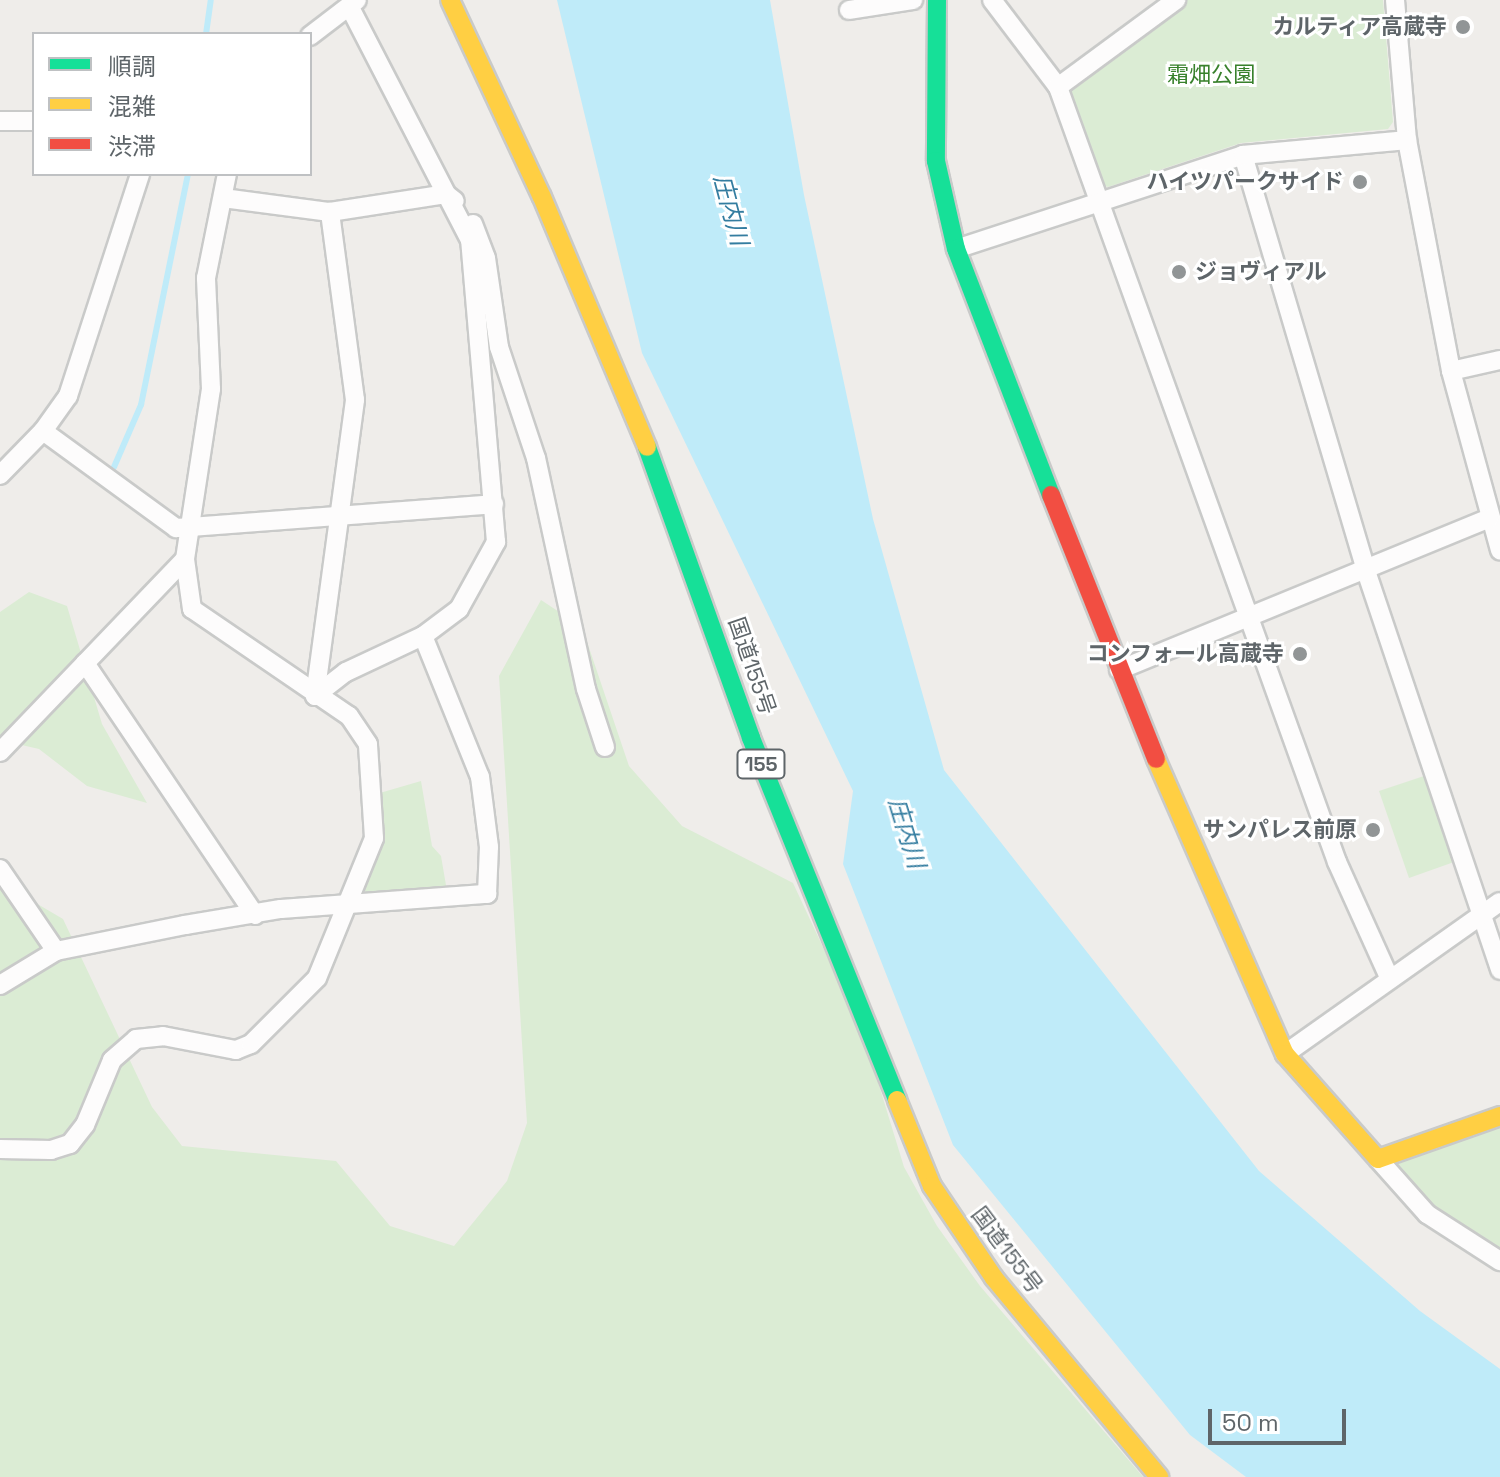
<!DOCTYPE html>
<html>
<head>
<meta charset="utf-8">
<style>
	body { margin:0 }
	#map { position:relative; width:1500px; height:1477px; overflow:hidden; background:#efedea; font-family:"Space Grotesk","Noto Sans JP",sans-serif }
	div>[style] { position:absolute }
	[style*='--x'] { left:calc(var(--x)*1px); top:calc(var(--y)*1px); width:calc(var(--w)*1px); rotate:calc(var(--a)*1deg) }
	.green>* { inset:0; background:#dbecd4 }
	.water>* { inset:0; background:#bfebf9 }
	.stream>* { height:6px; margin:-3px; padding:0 3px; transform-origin:3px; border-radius:3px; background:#bfebf9 }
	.roads { filter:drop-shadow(2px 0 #c9cac9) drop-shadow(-2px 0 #c9cac9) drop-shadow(0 2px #c9cac9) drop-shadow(0 -2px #c9cac9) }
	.street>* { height:18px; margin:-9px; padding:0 9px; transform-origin:9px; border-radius:9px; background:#fdfcfc }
	.fast>* { height:18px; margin:-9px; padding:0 9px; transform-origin:9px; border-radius:9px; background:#16e098 }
	.slow>* { height:18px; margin:-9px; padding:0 9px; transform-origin:9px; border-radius:9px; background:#ffcf43 }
	.jam>* { height:18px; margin:-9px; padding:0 9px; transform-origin:9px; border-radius:9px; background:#f24e42 }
	.dots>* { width:22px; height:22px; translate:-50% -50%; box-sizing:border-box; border:4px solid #fff; border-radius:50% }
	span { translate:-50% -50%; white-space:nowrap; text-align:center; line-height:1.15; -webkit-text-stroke:6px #fff; paint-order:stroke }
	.shield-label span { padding:2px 6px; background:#fff; border:2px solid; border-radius:6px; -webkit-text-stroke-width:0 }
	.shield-label { font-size:20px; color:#5e6569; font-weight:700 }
	.poi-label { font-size:22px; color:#5e6569; font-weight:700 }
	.right { translate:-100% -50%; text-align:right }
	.left { translate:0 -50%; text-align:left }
	.park-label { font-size:22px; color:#38812c }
	.street-label { font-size:22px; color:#5e6569 }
	.water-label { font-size:24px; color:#347da0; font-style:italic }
	.legend { position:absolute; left:32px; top:32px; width:280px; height:144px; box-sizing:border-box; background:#fff; border:2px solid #bfc1c3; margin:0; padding:10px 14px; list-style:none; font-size:24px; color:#5e6569 }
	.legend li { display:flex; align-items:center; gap:16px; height:40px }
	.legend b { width:40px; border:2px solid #bfc1c3 }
	.scale { position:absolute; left:1208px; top:1409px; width:138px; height:36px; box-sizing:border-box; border:4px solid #5e6569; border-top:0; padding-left:10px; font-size:24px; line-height:28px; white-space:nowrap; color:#5e6569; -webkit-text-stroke:6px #fff; paint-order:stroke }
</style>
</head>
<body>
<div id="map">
	<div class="green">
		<div style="clip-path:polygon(1184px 0,1383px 0,1393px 122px,1388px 129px,1241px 143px,1108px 187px,1100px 184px,1067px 98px,1070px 87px)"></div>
		<div style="clip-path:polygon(29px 592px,67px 606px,102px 724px,147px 803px,87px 786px,39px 749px,0 740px,0 612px)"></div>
		<div style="clip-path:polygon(541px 600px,582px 627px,629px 766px,682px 826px,793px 883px,863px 1033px,904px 1167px,937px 1226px,980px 1286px,1143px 1477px,0 1477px,0 882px,63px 919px,152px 1107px,182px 1146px,336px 1161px,390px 1226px,454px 1246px,507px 1181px,527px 1123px,499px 676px)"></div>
		<div style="clip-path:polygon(1424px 776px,1454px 862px,1409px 878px,1379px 791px)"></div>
		<div style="clip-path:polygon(421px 781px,432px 846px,441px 856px,448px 897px,351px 903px,374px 838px,373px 795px)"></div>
		<div style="clip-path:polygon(1500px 1124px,1500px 1252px,1435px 1209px,1395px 1168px,1398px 1160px)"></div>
	</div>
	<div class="water">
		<div style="clip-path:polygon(557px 0,770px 0,804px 195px,873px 519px,944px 770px,1259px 1171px,1420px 1311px,1500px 1369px,1500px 1477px,1246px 1477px,1190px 1435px,953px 1145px,843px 864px,853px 791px,642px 353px)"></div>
	</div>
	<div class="stream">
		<div style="--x:206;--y:34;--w:34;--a:-82"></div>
		<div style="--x:114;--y:467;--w:68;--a:-66.5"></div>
		<div style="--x:141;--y:405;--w:236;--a:-78.5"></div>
	</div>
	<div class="roads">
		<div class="street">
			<div style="--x:992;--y:0;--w:109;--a:52.8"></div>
			<div style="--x:1058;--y:87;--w:824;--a:70.2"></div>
			<div style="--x:1337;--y:862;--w:126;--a:65.7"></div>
			<div style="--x:1395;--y:0;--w:141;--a:85.1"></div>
			<div style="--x:1407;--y:140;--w:235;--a:79.2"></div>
			<div style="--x:1451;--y:371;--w:186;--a:74.7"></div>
			<div style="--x:849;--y:10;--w:65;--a:-8.9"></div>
			<div style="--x:310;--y:36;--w:59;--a:-37.5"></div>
			<div style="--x:1058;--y:87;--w:147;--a:-36.4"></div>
			<div style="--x:0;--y:121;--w:34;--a:0"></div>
			<div style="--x:1243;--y:155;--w:434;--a:73.5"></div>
			<div style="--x:1366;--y:571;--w:421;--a:71.4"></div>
			<div style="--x:223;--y:198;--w:108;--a:7.5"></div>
			<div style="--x:330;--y:212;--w:117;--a:-8.8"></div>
			<div style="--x:446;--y:194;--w:11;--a:38"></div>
			<div style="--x:473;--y:224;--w:36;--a:69"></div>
			<div style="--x:486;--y:258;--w:90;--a:81.7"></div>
			<div style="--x:499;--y:347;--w:117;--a:71.6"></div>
			<div style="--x:536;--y:458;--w:236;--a:77.8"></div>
			<div style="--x:586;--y:689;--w:61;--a:71.9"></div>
			<div style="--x:956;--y:249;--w:302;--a:-18.1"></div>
			<div style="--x:1243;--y:155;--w:165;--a:-5.2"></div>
			<div style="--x:1451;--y:371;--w:50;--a:-12.7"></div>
			<div style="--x:43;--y:431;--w:165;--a:36.1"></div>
			<div style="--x:176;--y:528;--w:319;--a:-4.3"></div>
			<div style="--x:0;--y:475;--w:62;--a:-45.7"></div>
			<div style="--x:43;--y:431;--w:43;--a:-54.5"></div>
			<div style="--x:68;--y:396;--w:233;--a:-72"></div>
			<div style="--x:85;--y:663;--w:304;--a:56"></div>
			<div style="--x:1119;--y:670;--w:400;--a:-22.3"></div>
			<div style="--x:315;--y:696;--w:39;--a:-38"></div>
			<div style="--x:346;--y:672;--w:85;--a:-25.1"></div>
			<div style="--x:423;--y:636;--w:45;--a:-36.9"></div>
			<div style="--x:459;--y:609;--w:77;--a:-61.1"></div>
			<div style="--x:496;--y:542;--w:303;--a:-94.9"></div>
			<div style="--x:470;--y:240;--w:261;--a:-117.3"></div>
			<div style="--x:315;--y:696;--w:299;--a:-82.3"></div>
			<div style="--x:355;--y:400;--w:190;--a:-97.6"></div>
			<div style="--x:0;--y:752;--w:267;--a:-46.2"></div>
			<div style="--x:185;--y:559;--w:172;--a:-81.3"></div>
			<div style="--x:211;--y:389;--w:111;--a:-92.6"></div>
			<div style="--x:206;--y:278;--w:106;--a:-78.6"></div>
			<div style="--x:0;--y:869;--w:99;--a:55.7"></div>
			<div style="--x:0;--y:985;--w:66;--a:-31.3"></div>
			<div style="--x:56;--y:951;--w:132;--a:-11.4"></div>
			<div style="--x:185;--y:925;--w:97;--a:-9.5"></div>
			<div style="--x:281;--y:909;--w:207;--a:-4.2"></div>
			<div style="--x:487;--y:894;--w:47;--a:-87.6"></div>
			<div style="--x:489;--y:847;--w:71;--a:-97.3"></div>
			<div style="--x:480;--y:777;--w:152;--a:-112"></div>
			<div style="--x:1285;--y:1054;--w:263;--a:-35.3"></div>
			<div style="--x:0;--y:1149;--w:51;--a:1.1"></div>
			<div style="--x:51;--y:1150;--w:20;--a:-18"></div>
			<div style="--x:70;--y:1144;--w:24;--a:-52"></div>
			<div style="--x:85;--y:1125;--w:70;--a:-67.4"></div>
			<div style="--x:112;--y:1060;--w:32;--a:-41"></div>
			<div style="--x:136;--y:1039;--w:27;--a:-6"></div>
			<div style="--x:163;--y:1036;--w:74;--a:10.9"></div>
			<div style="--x:236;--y:1050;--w:16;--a:-22"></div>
			<div style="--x:251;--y:1044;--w:93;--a:-45"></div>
			<div style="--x:317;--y:978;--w:151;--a:-67.8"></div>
			<div style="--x:374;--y:838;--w:94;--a:-93.7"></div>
			<div style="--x:368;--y:744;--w:34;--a:-124"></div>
			<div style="--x:349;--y:716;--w:190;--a:-145.7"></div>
			<div style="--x:192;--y:609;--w:50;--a:-98"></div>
			<div style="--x:1378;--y:1159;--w:74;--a:48.3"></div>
			<div style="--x:1427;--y:1214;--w:87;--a:32.8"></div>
		</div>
		<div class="fast">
			<div style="--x:937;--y:0;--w:161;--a:90.4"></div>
			<div style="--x:936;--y:161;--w:90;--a:77.2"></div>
			<div style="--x:956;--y:249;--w:264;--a:68.9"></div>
			<div style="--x:647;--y:447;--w:309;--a:70.3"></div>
			<div style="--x:751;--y:738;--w:390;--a:68"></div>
		</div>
		<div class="slow">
			<div style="--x:450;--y:0;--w:217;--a:65"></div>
			<div style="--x:542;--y:197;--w:271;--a:67.2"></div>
			<div style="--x:1156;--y:759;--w:322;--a:66.4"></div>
			<div style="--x:1285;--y:1054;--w:140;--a:48.5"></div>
			<div style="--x:1378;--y:1159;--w:129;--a:-19.4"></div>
			<div style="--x:897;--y:1100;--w:93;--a:67.9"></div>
			<div style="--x:932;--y:1186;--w:111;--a:56"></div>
			<div style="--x:994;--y:1278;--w:259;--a:50.3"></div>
		</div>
		<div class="jam">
			<div style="--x:1051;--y:495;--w:284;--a:68.3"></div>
		</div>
	</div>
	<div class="dots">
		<div style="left:1463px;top:27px;background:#919596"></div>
		<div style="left:1360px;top:182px;background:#919596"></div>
		<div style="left:1179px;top:272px;background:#919596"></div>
		<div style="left:1300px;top:654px;background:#919596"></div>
		<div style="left:1373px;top:830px;background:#919596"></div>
	</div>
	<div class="shield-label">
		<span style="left:761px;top:764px">155</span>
	</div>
	<div class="poi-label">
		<span class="right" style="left:1447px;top:27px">カルティア高蔵寺</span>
		<span class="right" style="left:1344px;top:182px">ハイツパークサイド</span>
		<span class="left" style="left:1195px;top:272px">ジョヴィアル</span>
		<span class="right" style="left:1284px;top:654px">コンフォール高蔵寺</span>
		<span class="right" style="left:1357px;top:830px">サンパレス前原</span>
	</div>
	<div class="park-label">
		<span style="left:1211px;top:75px">霜畑公園</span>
	</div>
	<div class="street-label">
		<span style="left:752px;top:666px;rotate:71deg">国道155号</span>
		<span style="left:1007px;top:1250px;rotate:53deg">国道155号</span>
	</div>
	<div class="water-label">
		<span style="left:731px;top:210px;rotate:75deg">庄内川</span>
		<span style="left:907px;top:833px;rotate:73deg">庄内川</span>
	</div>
	<ul class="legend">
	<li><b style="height:10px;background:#16e098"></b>順調</li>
	<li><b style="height:10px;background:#ffcf43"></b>混雑</li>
	<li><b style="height:10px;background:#f24e42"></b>渋滞</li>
	</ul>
	<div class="scale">50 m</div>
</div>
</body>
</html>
